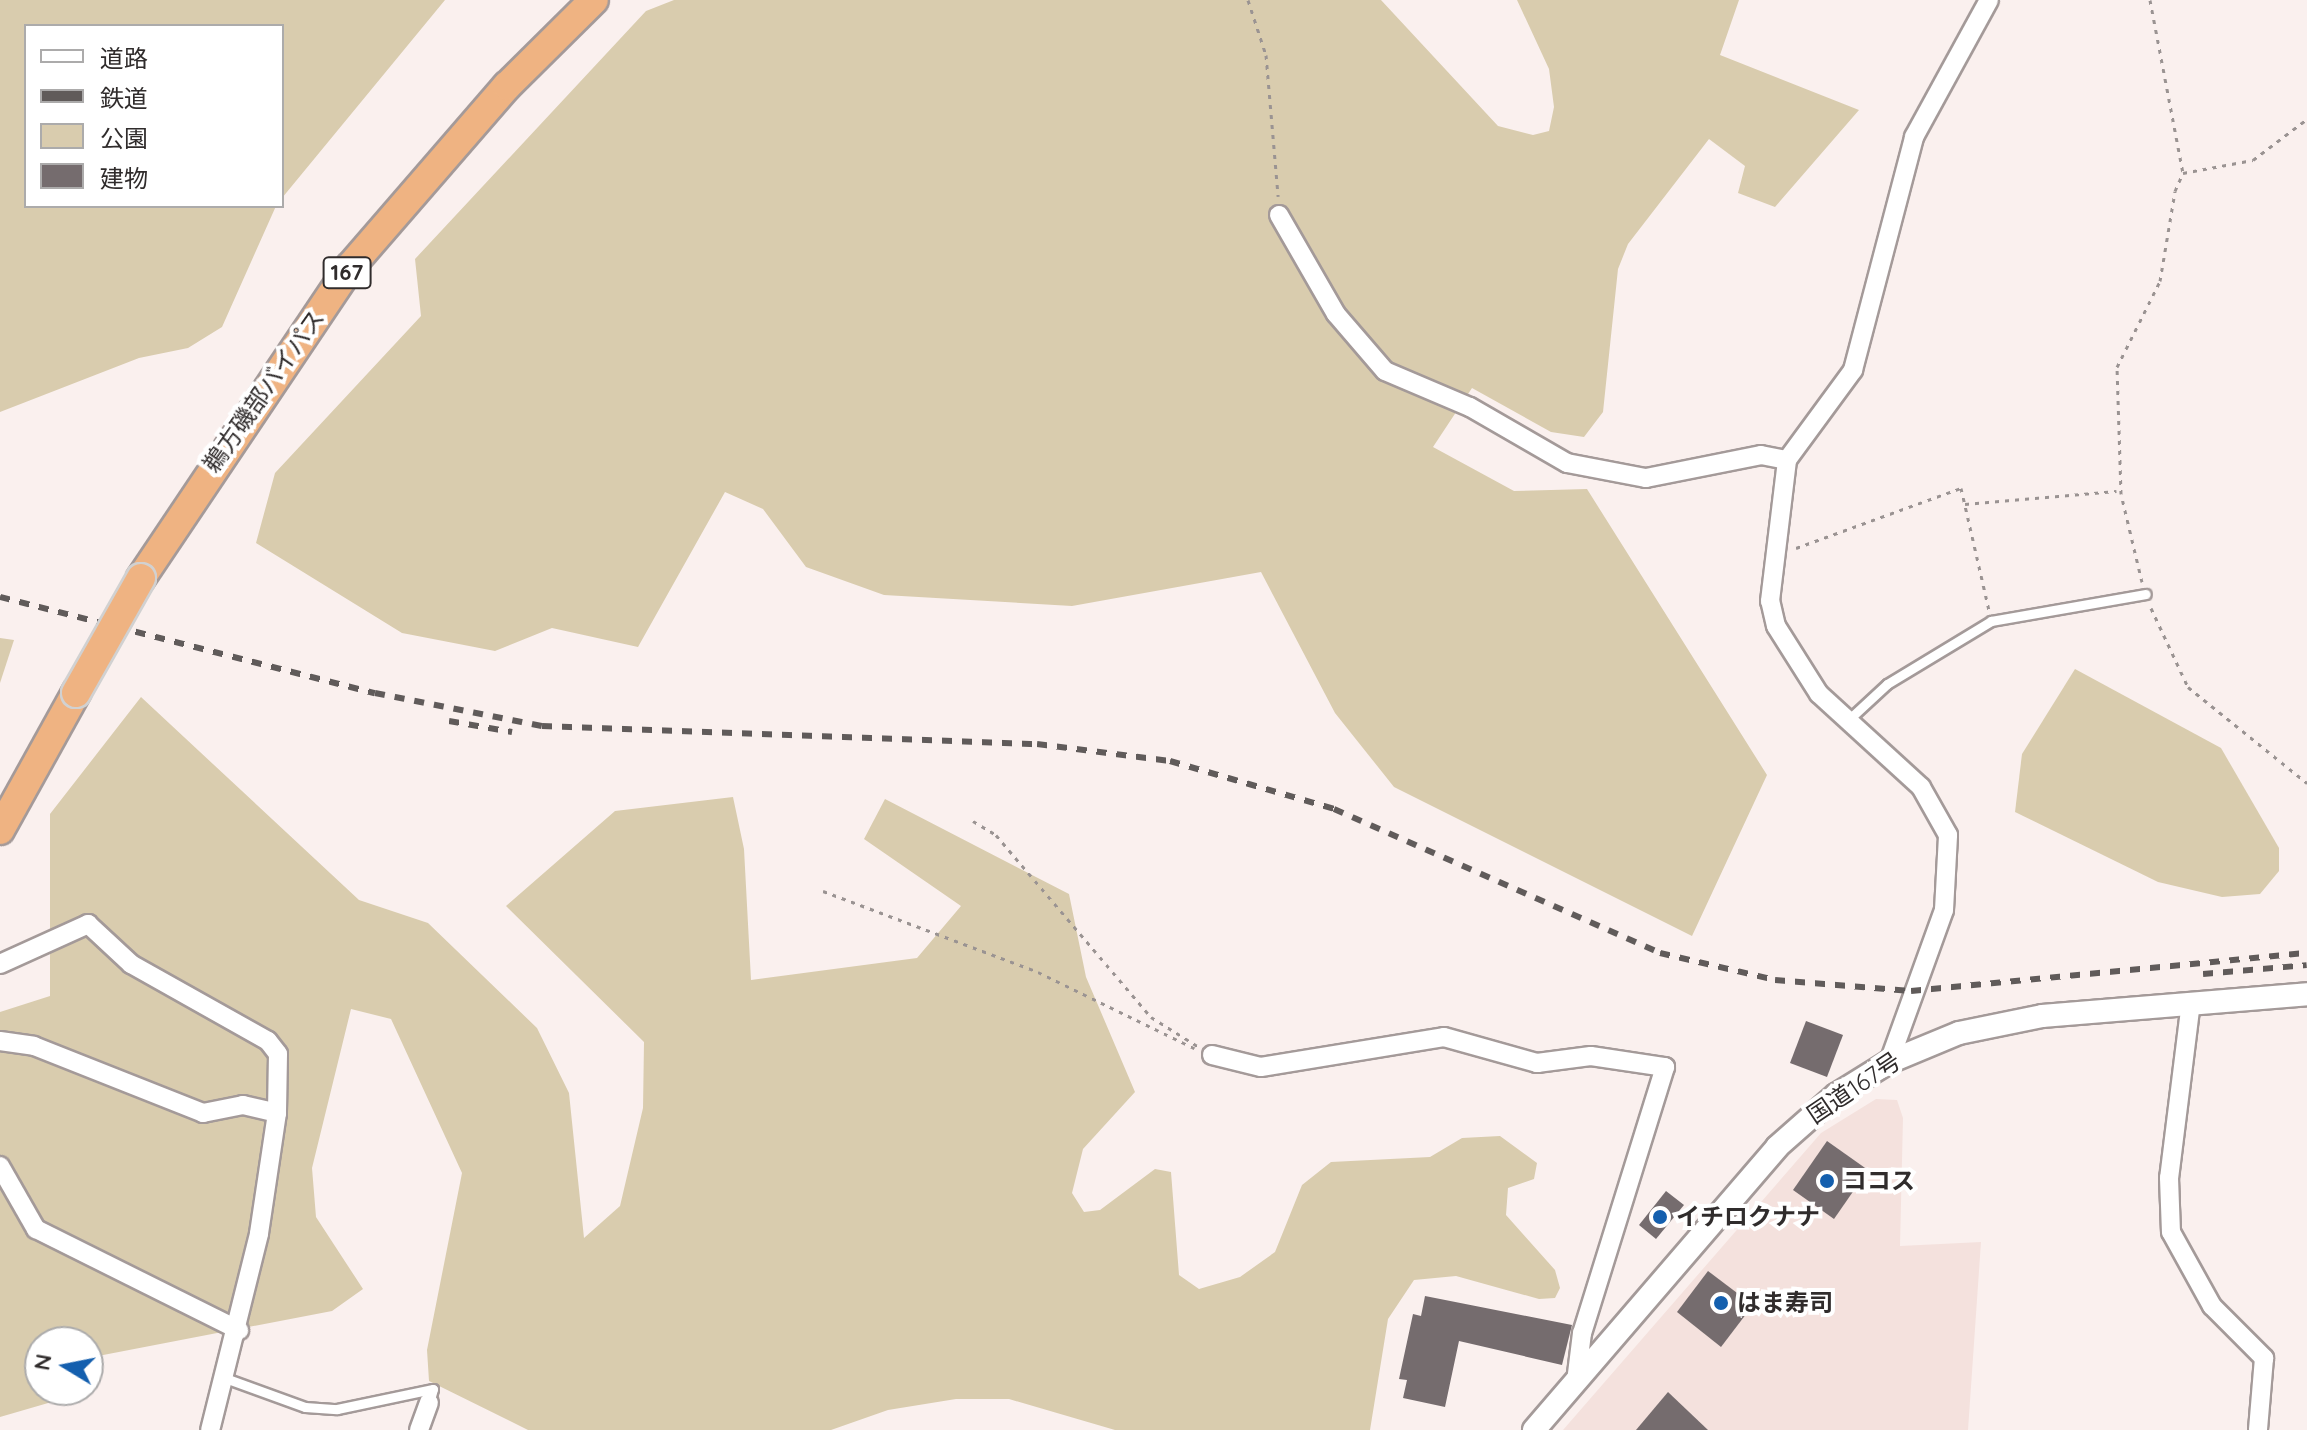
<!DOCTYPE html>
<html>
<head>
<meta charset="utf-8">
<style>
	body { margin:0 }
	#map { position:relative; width:2307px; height:1430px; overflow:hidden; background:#faf0ee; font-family:Quicksand,"Noto Sans JP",sans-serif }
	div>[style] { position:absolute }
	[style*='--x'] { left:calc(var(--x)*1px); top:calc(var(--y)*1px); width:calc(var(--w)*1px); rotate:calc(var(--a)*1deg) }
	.built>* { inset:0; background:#f4e1dd }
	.green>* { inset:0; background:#d9ccae }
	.building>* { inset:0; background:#756c6e }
	.path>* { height:3px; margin-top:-1.5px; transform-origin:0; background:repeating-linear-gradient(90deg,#9a9392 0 4px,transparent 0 10px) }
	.roads { filter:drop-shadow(2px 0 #a49a99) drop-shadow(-2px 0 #a49a99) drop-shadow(0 2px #a49a99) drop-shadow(0 -2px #a49a99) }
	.service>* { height:9px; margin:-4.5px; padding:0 4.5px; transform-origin:4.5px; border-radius:4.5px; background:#fff }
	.minor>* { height:18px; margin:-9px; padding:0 9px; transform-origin:9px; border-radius:9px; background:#fff }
	.tertiary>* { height:22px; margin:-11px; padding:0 11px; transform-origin:11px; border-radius:11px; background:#fff }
	.trunk>* { height:28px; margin:-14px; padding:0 14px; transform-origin:14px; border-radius:14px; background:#efb382 }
	.rail>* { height:6px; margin-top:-3px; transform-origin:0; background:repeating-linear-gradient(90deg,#605b5a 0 10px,transparent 0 20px) }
	.bridges { filter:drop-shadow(2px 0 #d1d1d1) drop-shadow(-2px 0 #d1d1d1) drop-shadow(0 2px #d1d1d1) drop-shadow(0 -2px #d1d1d1) }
	.trunk-bridge>* { height:28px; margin:-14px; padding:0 14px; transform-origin:14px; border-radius:14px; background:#efb382 }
	.dots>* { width:22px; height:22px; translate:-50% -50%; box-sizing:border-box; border:4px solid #fff; border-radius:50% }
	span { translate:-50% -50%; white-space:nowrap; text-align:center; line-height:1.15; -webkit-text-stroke:8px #fff; paint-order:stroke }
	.shield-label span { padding:2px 6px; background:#fff; border:2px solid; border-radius:6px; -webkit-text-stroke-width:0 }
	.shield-label { font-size:22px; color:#302c2c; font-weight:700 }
	.street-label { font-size:24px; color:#302c2c }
	.poi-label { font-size:24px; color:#302c2c; font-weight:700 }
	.left { translate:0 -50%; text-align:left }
	.legend { position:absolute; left:24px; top:24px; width:260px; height:184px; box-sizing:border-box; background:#fff; border:2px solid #acabab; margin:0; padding:10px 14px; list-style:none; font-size:24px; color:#302c2c }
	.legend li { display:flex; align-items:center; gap:16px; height:40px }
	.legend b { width:40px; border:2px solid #acabab }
	.north { position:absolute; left:24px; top:1326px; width:80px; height:80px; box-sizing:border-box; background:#fff; border:2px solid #acabab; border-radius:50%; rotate:280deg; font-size:22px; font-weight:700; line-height:32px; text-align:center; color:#302c2c }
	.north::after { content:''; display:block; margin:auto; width:28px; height:36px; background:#145fae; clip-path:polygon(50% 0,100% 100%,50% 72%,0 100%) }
</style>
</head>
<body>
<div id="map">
	<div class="built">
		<div style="clip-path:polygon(1876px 1099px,1897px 1100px,1903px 1118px,1900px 1246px,1981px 1242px,1968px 1430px,1563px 1430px,1821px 1133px)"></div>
	</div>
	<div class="green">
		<div style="clip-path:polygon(0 0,445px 0,282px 198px,282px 26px,26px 26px,26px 206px,276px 206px,222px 327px,188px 348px,139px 358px,0 412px)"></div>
		<div style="clip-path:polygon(674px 0,1381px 0,1498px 126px,1533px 135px,1549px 131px,1554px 107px,1549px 69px,1517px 0,1739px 0,1720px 55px,1859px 110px,1775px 207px,1738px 193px,1745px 166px,1709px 139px,1628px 244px,1618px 269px,1603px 412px,1584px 437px,1551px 432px,1472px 388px,1433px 447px,1514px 491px,1587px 489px,1767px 775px,1692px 936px,1394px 787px,1335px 713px,1261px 572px,1072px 606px,884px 595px,806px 567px,763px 509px,725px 492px,638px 647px,552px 628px,495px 651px,402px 633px,256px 543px,275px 473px,421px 316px,415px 259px,646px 11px)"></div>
		<div style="clip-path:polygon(0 638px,14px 640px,0 683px)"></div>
		<div style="clip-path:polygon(2075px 669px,2221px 748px,2279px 848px,2279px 871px,2260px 894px,2222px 897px,2158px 882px,2015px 812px,2022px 754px)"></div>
		<div style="clip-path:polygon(141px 697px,359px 900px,428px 923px,537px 1028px,569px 1093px,584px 1238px,620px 1206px,643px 1108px,644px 1042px,506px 906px,615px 811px,733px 797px,744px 849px,751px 980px,917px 958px,961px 906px,864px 839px,885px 799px,1069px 894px,1086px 977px,1135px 1092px,1083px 1149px,1072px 1193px,1084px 1212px,1100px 1210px,1155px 1169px,1171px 1172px,1179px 1275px,1199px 1289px,1240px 1277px,1275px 1252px,1302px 1185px,1331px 1162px,1430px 1157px,1462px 1138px,1500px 1136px,1537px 1163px,1534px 1179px,1508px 1188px,1506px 1215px,1555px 1270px,1560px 1288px,1555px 1298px,1539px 1299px,1456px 1276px,1414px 1280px,1388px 1319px,1370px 1430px,1115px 1430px,1009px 1399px,956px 1399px,888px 1410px,831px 1430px,528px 1430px,429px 1381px,427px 1350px,462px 1173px,391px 1019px,351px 1009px,312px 1168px,316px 1217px,363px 1289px,332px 1311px,98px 1356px,88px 1387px,88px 1342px,40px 1342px,40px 1390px,86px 1392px,0 1417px,0 1012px,50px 996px,50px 814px)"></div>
	</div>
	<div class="building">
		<div style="clip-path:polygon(1806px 1021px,1843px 1035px,1827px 1077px,1790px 1063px)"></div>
		<div style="clip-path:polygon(1827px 1141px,1868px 1170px,1834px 1219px,1793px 1190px)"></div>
		<div style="clip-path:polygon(1666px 1191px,1684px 1205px,1656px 1239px,1639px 1225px)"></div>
		<div style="clip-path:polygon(1708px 1271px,1753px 1305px,1721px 1347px,1677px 1312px)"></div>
		<div style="clip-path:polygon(1425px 1296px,1572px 1325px,1562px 1365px,1459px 1341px,1445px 1407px,1403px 1398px,1407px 1380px,1399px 1379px,1413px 1314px,1421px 1316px)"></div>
		<div style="clip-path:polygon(1668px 1392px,1708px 1430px,1636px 1430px)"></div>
	</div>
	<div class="path">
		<div style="--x:1248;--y:0;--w:58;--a:71.9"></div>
		<div style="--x:1266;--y:55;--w:142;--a:85.1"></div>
		<div style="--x:2150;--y:0;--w:176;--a:79.2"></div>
		<div style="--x:1965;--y:504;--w:152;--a:-4.9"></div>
		<div style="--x:1796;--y:548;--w:176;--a:-20"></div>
		<div style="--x:1961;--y:488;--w:125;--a:77.1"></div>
		<div style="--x:2142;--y:582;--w:90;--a:-103.4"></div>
		<div style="--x:2121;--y:494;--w:127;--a:-91.8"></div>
		<div style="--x:2117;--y:367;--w:96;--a:-63.4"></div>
		<div style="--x:2160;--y:281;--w:91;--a:-80.5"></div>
		<div style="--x:2175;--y:191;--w:20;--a:-66"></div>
		<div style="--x:2183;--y:173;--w:71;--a:-10.5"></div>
		<div style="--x:2253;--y:160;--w:68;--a:-37.2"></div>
		<div style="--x:2151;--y:608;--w:87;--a:64.9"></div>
		<div style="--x:2188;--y:687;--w:153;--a:38.9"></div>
		<div style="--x:973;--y:821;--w:27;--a:31"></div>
		<div style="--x:996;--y:835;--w:239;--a:49.6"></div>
		<div style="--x:1151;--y:1017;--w:57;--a:32"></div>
		<div style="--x:823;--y:891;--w:230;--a:20.6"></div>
		<div style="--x:1038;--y:972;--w:174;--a:26"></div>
	</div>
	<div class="roads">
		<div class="service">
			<div style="--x:1846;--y:722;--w:56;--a:-42.8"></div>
			<div style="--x:1887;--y:684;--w:122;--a:-31.2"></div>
			<div style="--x:1991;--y:621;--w:157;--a:-9.9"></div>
			<div style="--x:225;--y:1378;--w:85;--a:19.9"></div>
			<div style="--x:305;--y:1407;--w:32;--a:4"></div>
			<div style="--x:337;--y:1409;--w:98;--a:-11.8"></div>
			<div style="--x:433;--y:1389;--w:15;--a:106"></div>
		</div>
		<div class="minor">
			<div style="--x:1279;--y:215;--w:114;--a:60.1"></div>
			<div style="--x:1336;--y:314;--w:75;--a:49.3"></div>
			<div style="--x:1385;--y:371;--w:92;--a:23"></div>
			<div style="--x:1470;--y:407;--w:112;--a:30"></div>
			<div style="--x:1567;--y:463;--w:80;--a:10.8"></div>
			<div style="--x:1646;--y:478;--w:117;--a:-11.3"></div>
			<div style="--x:1761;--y:455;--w:26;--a:11"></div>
			<div style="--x:0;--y:964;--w:97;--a:-24.4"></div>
			<div style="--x:88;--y:924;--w:59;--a:42.9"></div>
			<div style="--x:131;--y:964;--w:157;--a:29.3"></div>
			<div style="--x:268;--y:1041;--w:16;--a:52"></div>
			<div style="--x:278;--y:1054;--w:59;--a:91"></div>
			<div style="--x:277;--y:1113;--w:122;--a:98.5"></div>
			<div style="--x:259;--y:1234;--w:202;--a:104"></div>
			<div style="--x:2191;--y:1002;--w:177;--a:97.1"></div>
			<div style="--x:2169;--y:1178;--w:54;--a:87.9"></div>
			<div style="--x:2171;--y:1232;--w:85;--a:61"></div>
			<div style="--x:2212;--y:1306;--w:74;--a:45"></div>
			<div style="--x:2264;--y:1358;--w:72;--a:94.8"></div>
			<div style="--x:0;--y:1041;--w:34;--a:8"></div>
			<div style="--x:34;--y:1046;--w:182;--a:21.6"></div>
			<div style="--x:203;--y:1113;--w:41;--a:-11.3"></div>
			<div style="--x:243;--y:1105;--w:35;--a:13"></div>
			<div style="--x:1212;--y:1055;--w:50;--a:13.8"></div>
			<div style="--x:1261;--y:1067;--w:185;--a:-9.3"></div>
			<div style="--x:1444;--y:1037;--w:97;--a:15.6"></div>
			<div style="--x:1537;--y:1063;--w:54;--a:-7.4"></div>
			<div style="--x:1591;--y:1056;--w:75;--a:8.5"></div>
			<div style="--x:1665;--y:1067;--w:279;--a:107.3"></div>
			<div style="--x:1582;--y:1333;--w:49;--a:97"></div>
			<div style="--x:1889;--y:1062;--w:162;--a:-70.1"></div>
			<div style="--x:1944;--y:910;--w:75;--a:-86.9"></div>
			<div style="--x:1948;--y:835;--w:55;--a:-119.4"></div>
			<div style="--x:1921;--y:787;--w:138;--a:-137.6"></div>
			<div style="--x:1819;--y:694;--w:80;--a:-122.3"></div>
			<div style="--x:1776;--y:626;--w:26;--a:-103"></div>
			<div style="--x:1770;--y:601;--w:142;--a:-83.1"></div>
			<div style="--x:1787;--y:460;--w:112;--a:-53.7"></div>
			<div style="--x:1853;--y:370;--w:241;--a:-75.3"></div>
			<div style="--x:1914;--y:137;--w:156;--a:-61.3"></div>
			<div style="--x:0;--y:1166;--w:73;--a:60.3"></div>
			<div style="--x:36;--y:1229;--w:227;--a:26.5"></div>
			<div style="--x:419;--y:1430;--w:29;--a:-70"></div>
		</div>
		<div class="tertiary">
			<div style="--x:1534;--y:1430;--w:373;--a:-49.3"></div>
			<div style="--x:1777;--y:1147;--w:79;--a:-41.4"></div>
			<div style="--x:1836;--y:1095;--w:62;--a:-31.9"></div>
			<div style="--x:1889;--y:1062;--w:76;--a:-22.5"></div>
			<div style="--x:1959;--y:1033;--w:85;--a:-11.6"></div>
			<div style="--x:2042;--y:1016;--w:266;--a:-4.7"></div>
		</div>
		<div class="trunk">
			<div style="--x:141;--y:578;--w:375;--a:-56.1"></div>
			<div style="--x:350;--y:267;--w:240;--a:-49.1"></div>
			<div style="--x:507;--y:86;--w:122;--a:-44.7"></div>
			<div style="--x:0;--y:830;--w:157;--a:-61"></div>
		</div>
	</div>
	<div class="rail">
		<div style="--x:0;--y:597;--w:387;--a:14.4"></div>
		<div style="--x:375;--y:693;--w:170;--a:11.2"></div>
		<div style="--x:542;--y:726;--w:495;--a:2.1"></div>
		<div style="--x:1037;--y:744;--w:134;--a:7.3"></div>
		<div style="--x:1170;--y:761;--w:171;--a:16.3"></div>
		<div style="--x:1334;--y:809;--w:356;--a:23.8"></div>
		<div style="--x:1660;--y:953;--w:118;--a:13.2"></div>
		<div style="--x:1775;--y:980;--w:136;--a:4.6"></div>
		<div style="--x:1911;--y:991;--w:398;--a:-5.5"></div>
		<div style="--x:449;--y:721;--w:64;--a:9.9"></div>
		<div style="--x:2203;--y:974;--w:104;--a:-4.9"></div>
	</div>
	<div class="bridges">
		<div class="trunk-bridge">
			<div style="--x:76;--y:693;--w:132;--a:-60.5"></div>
		</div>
	</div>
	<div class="dots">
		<div style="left:1827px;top:1181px;background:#145fae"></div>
		<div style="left:1660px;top:1217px;background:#145fae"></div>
		<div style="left:1721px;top:1303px;background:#145fae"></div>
	</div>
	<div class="shield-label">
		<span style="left:347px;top:273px">167</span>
	</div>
	<div class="street-label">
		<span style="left:264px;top:391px;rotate:-55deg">鵜方磯部バイパス</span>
		<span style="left:1854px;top:1088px;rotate:-34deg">国道167号</span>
	</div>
	<div class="poi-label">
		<span class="left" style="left:1843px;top:1181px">ココス</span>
		<span class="left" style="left:1676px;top:1217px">イチロクナナ</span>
		<span class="left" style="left:1737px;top:1303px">はま寿司</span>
	</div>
	<ul class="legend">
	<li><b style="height:10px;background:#fff"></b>道路</li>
	<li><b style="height:10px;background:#605b5a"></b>鉄道</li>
	<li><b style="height:22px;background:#d9ccae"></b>公園</li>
	<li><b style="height:22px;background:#756c6e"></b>建物</li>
	</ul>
	<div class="north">N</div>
</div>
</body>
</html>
